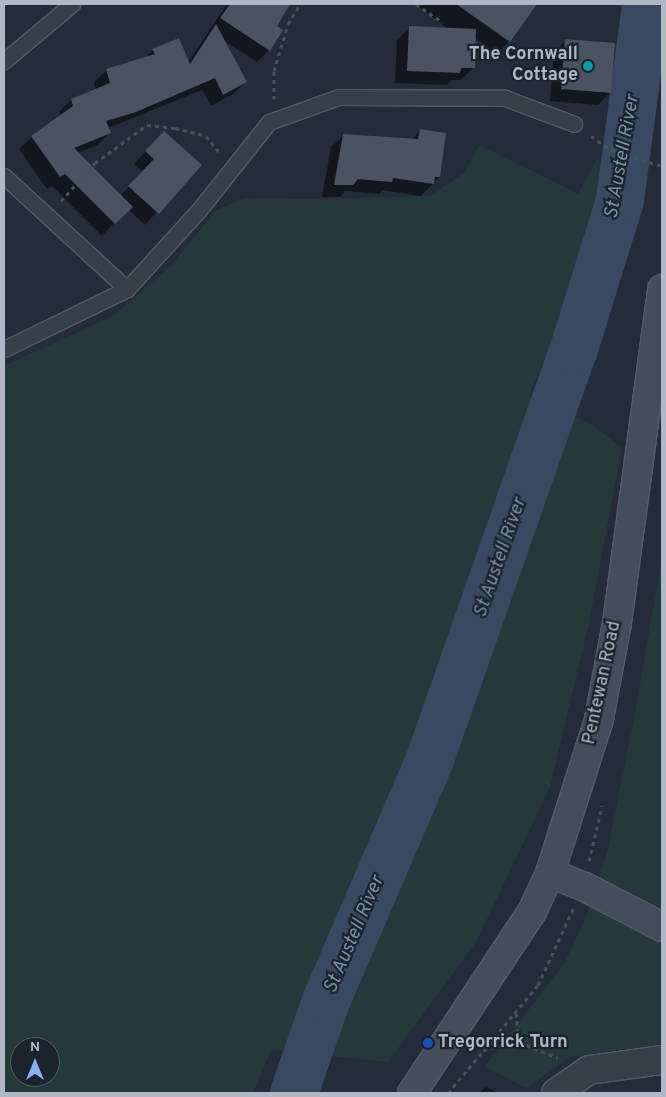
<!DOCTYPE html>
<html>
<head>
<meta charset="utf-8">
<style>
	body { margin:0 }
	#map { position:relative; width:666px; height:1097px; overflow:hidden; background:#232c38; font-family:Overpass,sans-serif }
	div>[style] { position:absolute }
	[style*='--x'] { left:calc(var(--x)*1px); top:calc(var(--y)*1px); width:calc(var(--w)*1px); rotate:calc(var(--a)*1deg) }
	.green>* { inset:0; background:#25393a }
	.shadow>* { inset:0; background:#0007 }
	.river>* { height:48px; margin:-24px; padding:0 24px; transform-origin:24px; border-radius:24px; background:#394961 }
	.building>* { inset:0; background:#495362 }
	.path>* { height:3px; margin-top:-1.5px; transform-origin:0; background:repeating-linear-gradient(90deg,#425456 0 4px,transparent 0 8px) }
	.roads { filter:drop-shadow(1px 0 #545b66) drop-shadow(-1px 0 #545b66) drop-shadow(0 1px #545b66) drop-shadow(0 -1px #545b66) }
	.lane>* { height:15px; margin:-7.5px; padding:0 7.5px; transform-origin:7.5px; border-radius:7.5px; background:#363e48 }
	.street>* { height:28px; margin:-14px; padding:0 14px; transform-origin:14px; border-radius:14px; background:#363e48 }
	.secondary>* { height:28px; margin:-14px; padding:0 14px; transform-origin:14px; border-radius:14px; background:#444d5b }
	.dots>* { width:14px; height:14px; translate:-50% -50%; box-sizing:border-box; border:2px solid #1b232d; border-radius:50% }
	span { translate:-50% -50%; white-space:nowrap; text-align:center; line-height:1.15; -webkit-text-stroke:4.5px #1b232d; paint-order:stroke }
	.poi-label { font-size:18px; color:#b1b8c5; font-weight:700 }
	.right { translate:-100% -50%; text-align:right }
	.left { translate:0 -50%; text-align:left }
	.street-label { font-size:18px; color:#b1b8c5 }
	.water-label { font-size:19px; color:#7b8fab; font-style:italic }
	.frame { position:absolute; inset:0; border:5px solid #b1b8c5; pointer-events:none }
	.north { position:absolute; left:10px; top:1037px; width:50px; height:50px; box-sizing:border-box; background:#1b232d; border:1px solid #575f6a; border-radius:50%; rotate:0deg; font-size:14px; font-weight:700; line-height:20px; text-align:center; color:#b1b8c5 }
	.north::after { content:''; display:block; margin:auto; width:18px; height:22px; background:#89b1f1; clip-path:polygon(50% 0,100% 100%,50% 72%,0 100%) }
</style>
</head>
<body>
<div id="map">
	<div class="green">
		<div style="clip-path:polygon(evenodd,479px 145px,578px 194px,597px 159px,612px 168px,590px 252px,529px 396px,593px 425px,622px 448px,589px 623px,550px 787px,476px 942px,388px 1062px,271px 1050px,253px 1093px,4px 1093px,4px 366px,113px 316px,173px 264px,215px 211px,244px 198px,323px 199px,430px 196px,464px 173px,479px 145px,20px 1047px,50px 1047px,50px 1077px,20px 1077px,20px 1047px)"></div>
		<div style="clip-path:polygon(662px 557px,662px 1044px,570px 1057px,526px 1088px,485px 1067px,565px 962px,586px 917px,608px 849px,636px 708px)"></div>
	</div>
	<div class="shadow">
		<div style="clip-path:polygon(227px 4px,288px 4px,275px 26px,269px 50px,257px 62px,224px 41px,246px 82px,233px 94px,211px 106px,202px 90px,108px 128px,110px 133px,97px 145px,77px 153px,120px 196px,143px 172px,134px 164px,152px 145px,200px 165px,145px 225px,128px 209px,102px 236px,52px 186px,47px 189px,19px 149px,32px 137px,61px 117px,59px 112px,71px 100px,96px 90px,94px 82px,107px 70px,145px 58px,153px 50px,188px 62px)"></div>
		<div style="clip-path:polygon(416px 4px,525px 4px,532px 9px,509px 41px,497px 54px,475px 38px,473px 68px,461px 80px,452px 80px,447px 85px,395px 83px,397px 40px,409px 28px,448px 29px)"></div>
		<div style="clip-path:polygon(566px 40px,610px 92px,598px 105px,550px 101px,554px 53px)"></div>
		<div style="clip-path:polygon(420px 131px,439px 177px,421px 196px,382px 190px,379px 194px,345px 191px,340px 197px,322px 197px,331px 147px,344px 135px,411px 140px)"></div>
		<div style="clip-path:polygon(486px 1087px,498px 1093px,479px 1093px)"></div>
	</div>
	<div class="river">
		<div style="--x:294;--y:1093;--w:97;--a:-70.8"></div>
		<div style="--x:326;--y:1001;--w:260;--a:-66.7"></div>
		<div style="--x:429;--y:762;--w:438;--a:-70.7"></div>
		<div style="--x:574;--y:349;--w:156;--a:-72.8"></div>
		<div style="--x:620;--y:200;--w:198;--a:-82.4"></div>
	</div>
	<div class="building">
		<div style="clip-path:polygon(230px 4px,290px 4px,277px 26px,283px 30px,270px 51px,220px 18px)"></div>
		<div style="clip-path:polygon(456px 4px,537px 4px,510px 42px)"></div>
		<div style="clip-path:polygon(216px 24px,247px 82px,223px 95px,215px 78px,136px 112px,106px 121px,111px 133px,74px 148px,133px 207px,115px 224px,65px 174px,60px 177px,31px 136px,73px 106px,71px 99px,110px 83px,106px 69px,155px 54px,152px 49px,179px 38px,190px 64px)"></div>
		<div style="clip-path:polygon(409px 26px,476px 29px,475px 68px,461px 68px,460px 73px,407px 71px)"></div>
		<div style="clip-path:polygon(565px 39px,615px 43px,611px 93px,561px 89px)"></div>
		<div style="clip-path:polygon(420px 129px,446px 133px,440px 177px,435px 177px,434px 184px,393px 178px,392px 182px,358px 179px,353px 185px,334px 185px,343px 134px,418px 139px)"></div>
		<div style="clip-path:polygon(164px 131px,202px 165px,159px 214px,128px 186px,154px 159px,145px 151px)"></div>
	</div>
	<div class="path">
		<div style="--x:416;--y:4;--w:32;--a:34"></div>
		<div style="--x:274;--y:99;--w:28;--a:-90"></div>
		<div style="--x:274;--y:71;--w:49;--a:-73.4"></div>
		<div style="--x:288;--y:24;--w:23;--a:-59"></div>
		<div style="--x:591;--y:136;--w:24;--a:35"></div>
		<div style="--x:611;--y:150;--w:53;--a:17.4"></div>
		<div style="--x:61;--y:201;--w:51;--a:-48.2"></div>
		<div style="--x:95;--y:163;--w:64;--a:-36.2"></div>
		<div style="--x:147;--y:125;--w:28;--a:6"></div>
		<div style="--x:175;--y:128;--w:32;--a:14"></div>
		<div style="--x:206;--y:136;--w:21;--a:51"></div>
		<div style="--x:589;--y:861;--w:57;--a:-76.7"></div>
		<div style="--x:516;--y:1013;--w:29;--a:84"></div>
		<div style="--x:483;--y:1050;--w:37;--a:-13"></div>
		<div style="--x:519;--y:1042;--w:42;--a:22.3"></div>
		<div style="--x:448;--y:1093;--w:141;--a:-50.2"></div>
		<div style="--x:538;--y:985;--w:84;--a:-65.3"></div>
	</div>
	<div class="roads">
		<div class="lane">
			<div style="--x:4;--y:61;--w:89;--a:-40"></div>
			<div style="--x:4;--y:176;--w:167;--a:42.6"></div>
			<div style="--x:4;--y:349;--w:137;--a:-26"></div>
			<div style="--x:127;--y:289;--w:107;--a:-47.7"></div>
			<div style="--x:199;--y:210;--w:112;--a:-51.5"></div>
			<div style="--x:269;--y:122;--w:74;--a:-19.7"></div>
			<div style="--x:339;--y:97;--w:166;--a:0.3"></div>
			<div style="--x:505;--y:98;--w:74;--a:20.6"></div>
		</div>
		<div class="street">
			<div style="--x:556;--y:1093;--w:40;--a:-34.9"></div>
			<div style="--x:589;--y:1070;--w:74;--a:-7.8"></div>
		</div>
		<div class="secondary">
			<div style="--x:550;--y:873;--w:35;--a:22"></div>
			<div style="--x:583;--y:886;--w:89;--a:27.4"></div>
			<div style="--x:412;--y:1093;--w:217;--a:-56.5"></div>
			<div style="--x:532;--y:912;--w:43;--a:-65.2"></div>
			<div style="--x:550;--y:873;--w:162;--a:-72.3"></div>
			<div style="--x:599;--y:719;--w:98;--a:-79.4"></div>
			<div style="--x:617;--y:623;--w:337;--a:-82.3"></div>
		</div>
	</div>
	<div class="dots">
		<div style="left:588px;top:66px;background:#0f9aa8"></div>
		<div style="left:428px;top:1043px;background:#1a4fb4"></div>
	</div>
	<div class="poi-label">
		<span class="right" style="left:578px;top:66px">The Cornwall<br>Cottage</span>
		<span class="left" style="left:438px;top:1043px">Tregorrick Turn</span>
	</div>
	<div class="street-label">
		<span style="left:603px;top:683px;rotate:-78deg">Pentewan Road</span>
	</div>
	<div class="water-label">
		<span style="left:623px;top:157px;rotate:-80deg">St Austell River</span>
		<span style="left:501px;top:558px;rotate:-71deg">St Austell River</span>
		<span style="left:355px;top:935px;rotate:-67deg">St Austell River</span>
	</div>
	<div class="frame"></div>
	<div class="north">N</div>
</div>
</body>
</html>
